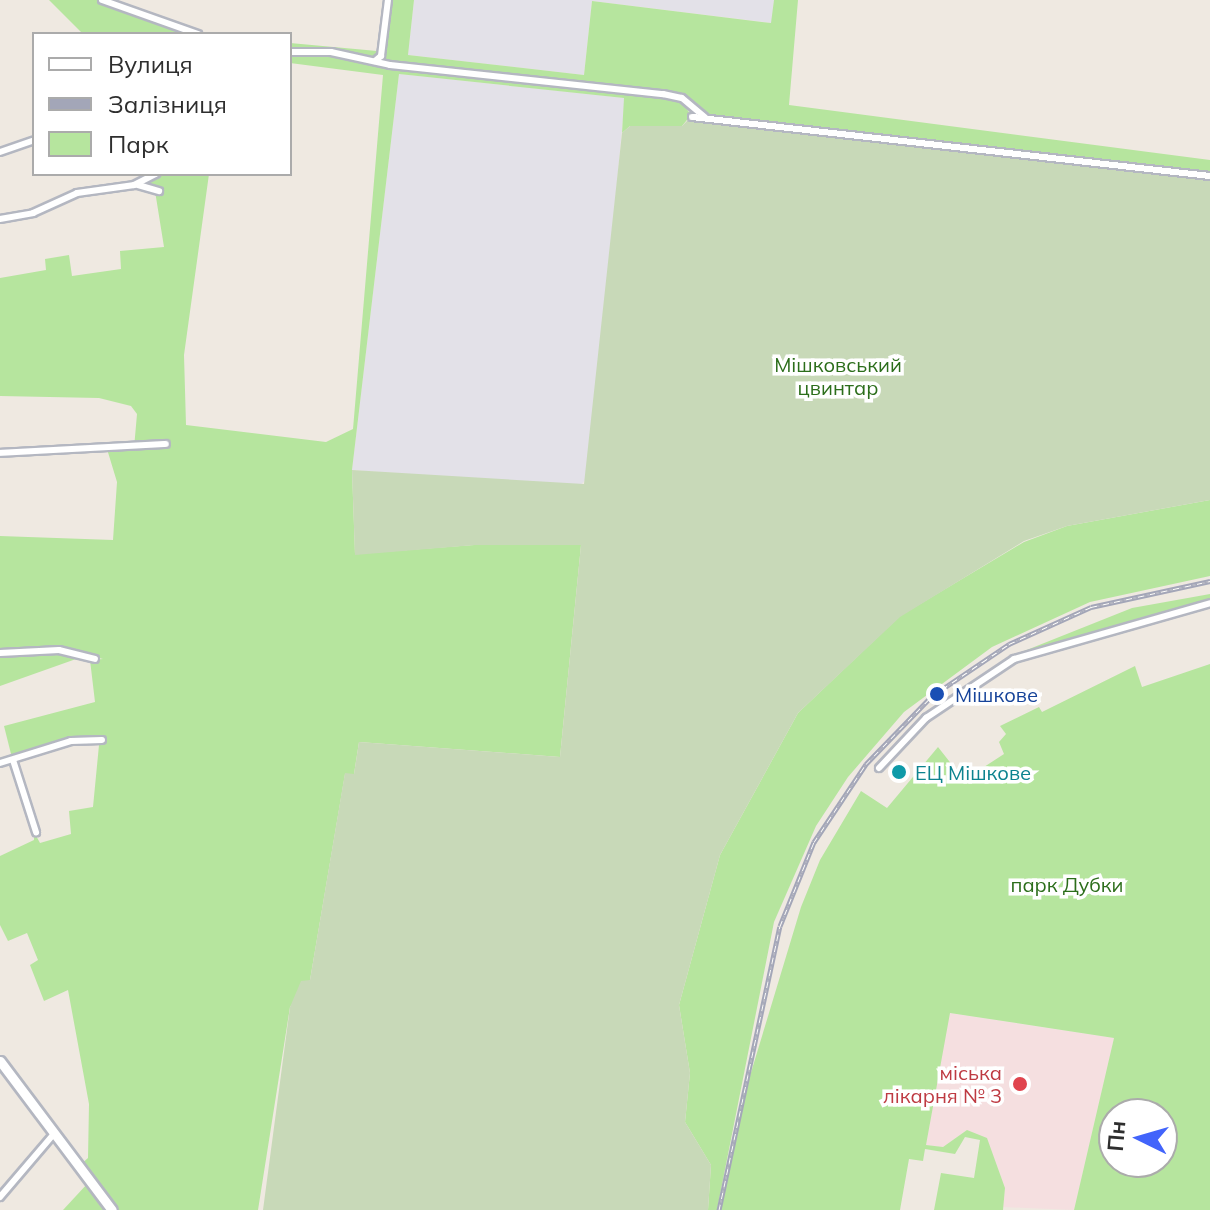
<!DOCTYPE html>
<html>
<head>
<meta charset="utf-8">
<style>
	body { margin:0 }
	#map { position:relative; width:1210px; height:1210px; overflow:hidden; background:#efe9e1; font-family:Mulish,sans-serif }
	div>[style] { position:absolute }
	[style*='--x'] { left:calc(var(--x)*1px); top:calc(var(--y)*1px); width:calc(var(--w)*1px); rotate:calc(var(--a)*1deg) }
	.industrial>* { inset:0; background:#e3e1e8 }
	.medical>* { inset:0; background:#f5dfe0 }
	.green>* { inset:0; background:#b6e59e }
	.cemetery>* { inset:0; background:#c8d9b8 }
	.roads { filter:drop-shadow(2px 0 #b4b7c1) drop-shadow(-2px 0 #b4b7c1) drop-shadow(0 2px #b4b7c1) drop-shadow(0 -2px #b4b7c1) }
	.street>* { height:6px; margin:-3px; padding:0 3px; transform-origin:3px; border-radius:3px; background:#fff }
	.secondary>* { height:9px; margin:-4.5px; padding:0 4.5px; transform-origin:4.5px; border-radius:4.5px; background:#fff }
	.rail>* { height:5px; margin-top:-2.5px; transform-origin:0; background:repeating-linear-gradient(90deg,#fff 0 6px,#a3a6b8 0 12px); box-sizing:border-box; border-block:2px solid #a3a6b8 }
	.dots>* { width:22px; height:22px; translate:-50% -50%; box-sizing:border-box; border:4px solid #fff; border-radius:50% }
	span { translate:-50% -50%; white-space:nowrap; text-align:center; line-height:1.15; -webkit-text-stroke:7px #fff; paint-order:stroke }
	.park-label { font-size:20px; color:#2c6e1b }
	.transit-label { font-size:20px; color:#164399 }
	.left { translate:0 -50%; text-align:left }
	.culture-label { font-size:20px; color:#0d838f }
	.health-label { font-size:20px; color:#be3a42 }
	.right { translate:-100% -50%; text-align:right }
	.legend { position:absolute; left:32px; top:32px; width:260px; height:144px; box-sizing:border-box; background:#fff; border:2px solid #ababab; margin:0; padding:10px 14px; list-style:none; font-size:24px; color:#2e2e2e }
	.legend li { display:flex; align-items:center; gap:16px; height:40px }
	.legend b { width:40px; border:2px solid #ababab }
	.north { position:absolute; left:1098px; top:1098px; width:80px; height:80px; box-sizing:border-box; background:#fff; border:2px solid #ababab; border-radius:50%; rotate:275deg; font-size:22px; font-weight:700; line-height:32px; text-align:center; color:#2e2e2e }
	.north::after { content:''; display:block; margin:auto; width:28px; height:36px; background:#4264fb; clip-path:polygon(50% 0,100% 100%,50% 72%,0 100%) }
</style>
</head>
<body>
<div id="map">
	<div class="industrial">
		<div style="clip-path:polygon(414px 0,774px 0,772px 23px,592px 1px,584px 75px,408px 55px)"></div>
		<div style="clip-path:polygon(399px 74px,625px 98px,600px 360px,586px 479px,580px 486px,352px 470px)"></div>
	</div>
	<div class="medical">
		<div style="clip-path:polygon(949px 1013px,1114px 1038px,1074px 1210px,1003px 1207px,1005px 1188px,987px 1139px,967px 1130px,943px 1147px,926px 1145px)"></div>
	</div>
	<div class="green">
		<div style="clip-path:polygon(49px 0,98px 0,195px 34px,83px 34px)"></div>
		<div style="clip-path:polygon(392px 0,414px 0,408px 55px,584px 75px,592px 1px,771px 23px,774px 0,798px 0,789px 105px,1210px 160px,1210px 173px,710px 117px,683px 96px,393px 63px,382px 58px)"></div>
		<div style="clip-path:polygon(290px 43px,377px 51px,381px 45px,374px 59px,290px 50px)"></div>
		<div style="clip-path:polygon(311px 51px,663px 96px,681px 101px,691px 115px,682px 126px,630px 126px,622px 133px,624px 98px,399px 74px,352px 470px,355px 554px,474px 545px,581px 545px,560px 757px,359px 742px,354px 774px,345px 774px,310px 980px,290px 1007px,258px 1210px,115px 1210px,80px 1165px,88px 1158px,89px 1104px,68px 990px,44px 1001px,30px 965px,38px 960px,27px 933px,8px 941px,0 925px,0 856px,34px 840px,34px 832px,40px 843px,71px 834px,69px 811px,93px 807px,99px 745px,87px 738px,12px 758px,4px 726px,95px 702px,90px 660px,103px 659px,70px 651px,0 652px,0 536px,113px 540px,117px 482px,107px 449px,134px 448px,137px 414px,131px 406px,99px 398px,0 396px,0 278px,46px 270px,45px 259px,69px 255px,72px 276px,121px 269px,120px 251px,164px 247px,155px 191px,133px 186px,149px 174px,209px 174px,184px 355px,186px 425px,326px 442px,353px 429px,383px 75px,290px 63px,290px 53px)"></div>
		<div style="clip-path:polygon(1210px 500px,1210px 576px,1090px 602px,992px 647px,904px 712px,848px 777px,816px 826px,774px 922px,717px 1210px,708px 1210px,711px 1165px,685px 1122px,690px 1073px,679px 1005px,720px 855px,798px 713px,900px 616px,1024px 542px,1067px 526px)"></div>
		<div style="clip-path:polygon(1210px 594px,1210px 601px,1014px 655px,1132px 608px)"></div>
		<div style="clip-path:polygon(51px 650px,76px 659px,0 686px,0 654px)"></div>
		<div style="clip-path:polygon(evenodd,1210px 664px,1210px 1210px,1074px 1210px,1114px 1038px,950px 1013px,926px 1145px,943px 1147px,967px 1130px,987px 1138px,1005px 1188px,1003px 1210px,934px 1210px,941px 1173px,974px 1178px,980px 1140px,965px 1137px,955px 1154px,925px 1149px,923px 1161px,909px 1159px,900px 1210px,721px 1210px,743px 1099px,801px 907px,820px 860px,861px 791px,887px 808px,938px 747px,964px 780px,1004px 754px,999px 742px,1006px 734px,1000px 726px,1039px 707px,1042px 712px,1135px 666px,1142px 687px,1210px 664px,1114px 1114px,1162px 1114px,1162px 1162px,1114px 1162px,1114px 1114px)"></div>
		<div style="clip-path:polygon(88px 1183px,109px 1210px,63px 1210px)"></div>
	</div>
	<div class="cemetery">
		<div style="clip-path:polygon(688px 120px,1210px 179px,1210px 500px,1067px 526px,1024px 541px,900px 617px,798px 713px,720px 855px,679px 1005px,690px 1073px,685px 1122px,711px 1165px,708px 1210px,263px 1210px,290px 1007px,301px 981px,310px 980px,345px 773px,354px 774px,359px 742px,560px 757px,581px 545px,475px 545px,355px 555px,352px 470px,584px 484px,622px 133px,630px 126px,682px 126px)"></div>
	</div>
	<div class="roads">
		<div class="street">
			<div style="--x:102;--y:0;--w:102;--a:19.5"></div>
			<div style="--x:290;--y:52;--w:41;--a:0"></div>
			<div style="--x:331;--y:52;--w:60;--a:12.4"></div>
			<div style="--x:390;--y:65;--w:275;--a:6.1"></div>
			<div style="--x:663;--y:94;--w:19;--a:12"></div>
			<div style="--x:682;--y:98;--w:30;--a:40"></div>
			<div style="--x:375;--y:61;--w:8;--a:-40"></div>
			<div style="--x:381;--y:56;--w:56;--a:-82.9"></div>
			<div style="--x:692;--y:117;--w:521;--a:6.5"></div>
			<div style="--x:0;--y:152;--w:36;--a:-19"></div>
			<div style="--x:138;--y:185;--w:22;--a:16"></div>
			<div style="--x:0;--y:219;--w:34;--a:-10"></div>
			<div style="--x:33;--y:213;--w:48;--a:-24.4"></div>
			<div style="--x:77;--y:193;--w:58;--a:-8"></div>
			<div style="--x:134;--y:185;--w:25;--a:-27"></div>
			<div style="--x:0;--y:453;--w:166;--a:-3.1"></div>
			<div style="--x:0;--y:653;--w:59;--a:-2.9"></div>
			<div style="--x:59;--y:650;--w:37;--a:14"></div>
			<div style="--x:13;--y:760;--w:76;--a:72.3"></div>
			<div style="--x:0;--y:763;--w:74;--a:-17.2"></div>
			<div style="--x:71;--y:741;--w:31;--a:-2"></div>
			<div style="--x:879;--y:768;--w:69;--a:-46.8"></div>
			<div style="--x:926;--y:718;--w:106;--a:-33.8"></div>
			<div style="--x:1014;--y:659;--w:204;--a:-15.9"></div>
			<div style="--x:0;--y:1197;--w:82;--a:-49.5"></div>
		</div>
		<div class="secondary">
			<div style="--x:0;--y:1061;--w:186;--a:53.1"></div>
		</div>
	</div>
	<div class="rail">
		<div style="--x:719;--y:1210;--w:290;--a:-77.9"></div>
		<div style="--x:780;--y:926;--w:91;--a:-68"></div>
		<div style="--x:814;--y:842;--w:94;--a:-56.3"></div>
		<div style="--x:866;--y:764;--w:95;--a:-45.9"></div>
		<div style="--x:932;--y:696;--w:93;--a:-34"></div>
		<div style="--x:1009;--y:644;--w:90;--a:-24.3"></div>
		<div style="--x:1091;--y:607;--w:122;--a:-12.3"></div>
	</div>
	<div class="dots">
		<div style="left:937px;top:694px;background:#1a4fb4"></div>
		<div style="left:899px;top:772px;background:#0f9aa8"></div>
		<div style="left:1020px;top:1084px;background:#e0444e"></div>
	</div>
	<div class="park-label">
		<span style="left:838px;top:376px">Мішковський<br>цвинтар</span>
		<span style="left:1067px;top:884px">парк Дубки</span>
	</div>
	<div class="transit-label">
		<span class="left" style="left:955px;top:694px">Мішкове</span>
	</div>
	<div class="culture-label">
		<span class="left" style="left:915px;top:772px">ЕЦ Мішкове</span>
	</div>
	<div class="health-label">
		<span class="right" style="left:1002px;top:1084px">міська<br>лікарня № 3</span>
	</div>
	<ul class="legend">
	<li><b style="height:10px;background:#fff"></b>Вулиця</li>
	<li><b style="height:10px;background:#a3a6b8"></b>Залізниця</li>
	<li><b style="height:22px;background:#b6e59e"></b>Парк</li>
	</ul>
	<div class="north">Пн</div>
</div>
</body>
</html>
